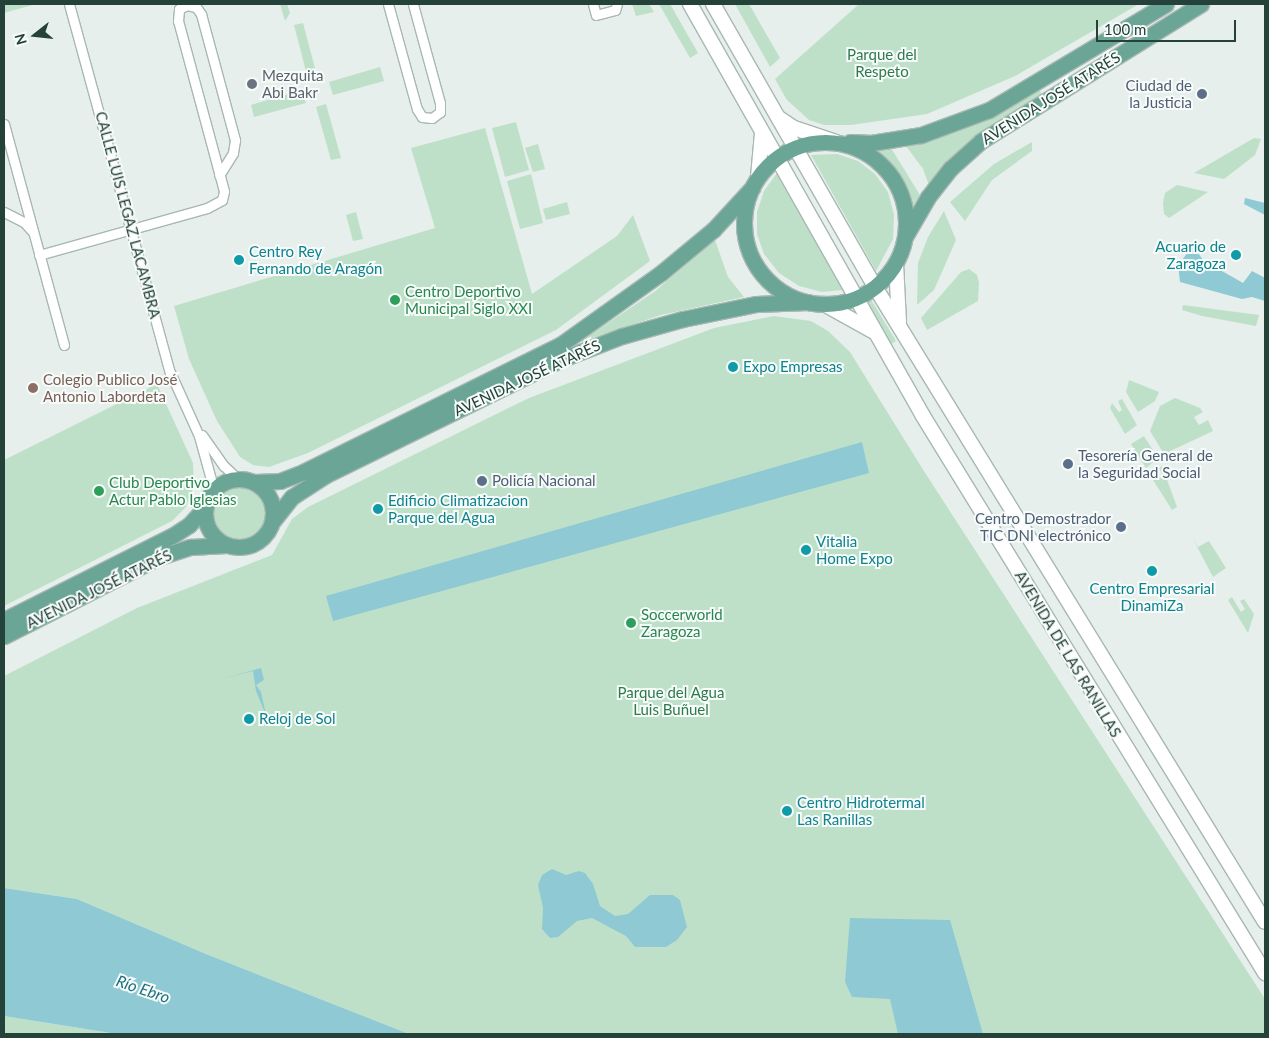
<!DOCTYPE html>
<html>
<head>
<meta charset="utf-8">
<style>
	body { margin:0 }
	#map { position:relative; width:1269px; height:1038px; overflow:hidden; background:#e6efeb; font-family:Lato,sans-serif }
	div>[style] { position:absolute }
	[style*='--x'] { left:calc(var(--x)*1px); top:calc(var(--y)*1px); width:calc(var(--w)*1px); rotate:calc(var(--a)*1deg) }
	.green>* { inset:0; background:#bfe0c8 }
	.round { border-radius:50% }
	.water>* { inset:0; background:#8ec9d4 }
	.roads { filter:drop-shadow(1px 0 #a8b8b2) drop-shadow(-1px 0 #a8b8b2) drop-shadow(0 1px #a8b8b2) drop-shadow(0 -1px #a8b8b2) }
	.minor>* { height:9px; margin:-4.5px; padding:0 4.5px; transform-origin:4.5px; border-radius:4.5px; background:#fff }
	.secondary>* { height:14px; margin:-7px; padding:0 7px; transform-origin:7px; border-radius:7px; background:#fff }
	.primary>* { height:15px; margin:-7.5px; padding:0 7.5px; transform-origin:7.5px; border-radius:7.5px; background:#6aa596 }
	.primary>.ring { margin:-7.5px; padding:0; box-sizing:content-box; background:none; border:15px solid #6aa596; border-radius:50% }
	.dots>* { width:14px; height:14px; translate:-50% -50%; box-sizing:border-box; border:2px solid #f7fbf9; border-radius:50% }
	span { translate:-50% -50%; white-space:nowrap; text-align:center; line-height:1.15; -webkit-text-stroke:4px #f7fbf9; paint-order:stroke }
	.park-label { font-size:15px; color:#2d7a4b }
	.worship-label { font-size:15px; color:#5b616d }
	.left { translate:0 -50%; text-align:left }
	.service-label { font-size:15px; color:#4e5e75 }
	.right { translate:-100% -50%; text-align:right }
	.street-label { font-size:15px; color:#24423a }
	.culture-label { font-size:15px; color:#0d838f }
	.leisure-label { font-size:15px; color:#27864d }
	.education-label { font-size:15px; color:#785e54 }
	.water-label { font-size:16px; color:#1c6f80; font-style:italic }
	.frame { position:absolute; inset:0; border:5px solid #24423a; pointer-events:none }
	.north { position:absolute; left:10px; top:10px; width:50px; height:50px; -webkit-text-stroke:4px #f7fbf9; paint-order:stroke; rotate:254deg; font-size:14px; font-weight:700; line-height:20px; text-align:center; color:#24423a }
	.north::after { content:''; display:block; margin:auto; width:18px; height:22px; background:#24423a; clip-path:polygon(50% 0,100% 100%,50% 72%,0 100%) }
	.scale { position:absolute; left:1096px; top:20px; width:140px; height:22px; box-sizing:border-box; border:2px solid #24423a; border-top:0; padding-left:6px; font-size:15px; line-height:18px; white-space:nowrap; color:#24423a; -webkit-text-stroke:4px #f7fbf9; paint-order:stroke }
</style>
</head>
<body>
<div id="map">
	<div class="green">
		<div style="clip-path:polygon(4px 4px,36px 4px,4px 13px)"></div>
		<div style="clip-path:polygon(280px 4px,287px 4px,290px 13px,285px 21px)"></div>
		<div style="clip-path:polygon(632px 4px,649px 4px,654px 12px,636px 16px)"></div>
		<div style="clip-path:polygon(659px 4px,670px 4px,698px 53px,690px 58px)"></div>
		<div style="clip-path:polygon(735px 4px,749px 4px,780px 58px,770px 67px)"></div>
		<div style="clip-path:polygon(859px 4px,1139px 4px,1015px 76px,927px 114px,851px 125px,824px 125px,809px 120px,787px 100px,775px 79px)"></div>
		<div style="clip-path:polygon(303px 23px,317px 76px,308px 79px,294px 25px)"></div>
		<div style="clip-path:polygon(380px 67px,384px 81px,333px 95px,329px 82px)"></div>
		<div style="clip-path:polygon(1039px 89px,1042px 94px,929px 185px,923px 169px,906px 146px,986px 119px)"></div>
		<div style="clip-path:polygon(302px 90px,306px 103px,254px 117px,251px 105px)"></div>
		<div style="clip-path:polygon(326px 104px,341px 158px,331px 160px,316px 107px)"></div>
		<div style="clip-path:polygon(516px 122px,529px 170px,505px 177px,492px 128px)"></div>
		<div style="clip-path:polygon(485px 128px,532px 294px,617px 236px,633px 215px,650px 261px,556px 330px,308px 453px,269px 467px,253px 465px,240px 457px,217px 421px,189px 359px,174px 306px,435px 228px,411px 148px)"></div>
		<div style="clip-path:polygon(1254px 138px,1261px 139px,1255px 155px,1224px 179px,1194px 173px)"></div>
		<div style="clip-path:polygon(1032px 142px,1032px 151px,992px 180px,965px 221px,950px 202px,994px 164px)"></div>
		<div style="clip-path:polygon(538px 144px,545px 169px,533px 172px,525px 148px)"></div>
		<div style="clip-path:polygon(891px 148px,920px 195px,913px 206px,900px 174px,877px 150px)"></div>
		<div style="clip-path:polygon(837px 154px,858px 161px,875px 174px,888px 192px,894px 215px,893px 239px,876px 271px,811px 155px)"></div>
		<div style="clip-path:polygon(777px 173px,843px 290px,822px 292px,799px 286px,779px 273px,764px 254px,757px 234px,757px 212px,764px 191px)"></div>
		<div style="clip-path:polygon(531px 174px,543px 223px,520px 229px,507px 181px)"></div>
		<div style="clip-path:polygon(1177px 185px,1208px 192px,1169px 218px,1164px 214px,1163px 203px,1165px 193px)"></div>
		<div style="clip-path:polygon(567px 202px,570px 214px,546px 220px,543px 209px)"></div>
		<div style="clip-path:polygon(944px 211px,956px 240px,934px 290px,917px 305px,918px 263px,928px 237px)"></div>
		<div style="clip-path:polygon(356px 212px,363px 239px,353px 241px,346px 215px)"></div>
		<div style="clip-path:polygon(715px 240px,728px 277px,744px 297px,661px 315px,578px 343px,654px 292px)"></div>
		<div style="clip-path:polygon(969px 269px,977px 275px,979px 283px,978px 301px,927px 330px,921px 318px,961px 272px)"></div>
		<div style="clip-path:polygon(870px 298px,896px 341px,891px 344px,867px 300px)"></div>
		<div style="clip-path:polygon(1183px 305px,1259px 315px,1256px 326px,1202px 316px,1182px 310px)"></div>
		<div style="clip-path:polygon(774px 316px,811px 321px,828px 331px,850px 352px,922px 468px,1265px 999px,1265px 1034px,409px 1034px,206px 954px,77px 899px,4px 888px,4px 676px,137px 608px,272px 555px,292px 519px,308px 507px,529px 398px,714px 328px)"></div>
		<div style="clip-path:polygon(1129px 380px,1159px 392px,1155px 401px,1138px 412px,1126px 392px)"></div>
		<div style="clip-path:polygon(157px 384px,193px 463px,194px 486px,186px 507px,172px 521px,4px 606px,4px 460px)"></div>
		<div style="clip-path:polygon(1175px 398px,1200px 408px,1203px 412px,1194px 417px,1199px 425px,1208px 420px,1213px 431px,1164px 454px,1150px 431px,1160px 406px)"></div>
		<div style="clip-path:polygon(1122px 399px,1137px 425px,1125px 434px,1110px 408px,1112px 403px,1119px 412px,1122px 410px,1118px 401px)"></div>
		<div style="clip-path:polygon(1144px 436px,1156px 455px,1161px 456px,1146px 468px,1131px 444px)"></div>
		<div style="clip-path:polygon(1162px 466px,1177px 507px,1172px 510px,1148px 472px,1153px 468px,1160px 478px,1163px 476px,1159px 468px)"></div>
		<div class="round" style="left:214px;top:487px;width:52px;height:52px"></div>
		<div style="clip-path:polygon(1193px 539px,1198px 547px,1209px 541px,1226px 568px,1213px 577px)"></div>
		<div style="clip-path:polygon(1232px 597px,1241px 612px,1245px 609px,1240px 601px,1244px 599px,1254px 614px,1248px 633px,1228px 600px)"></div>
		<div style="clip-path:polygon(4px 1016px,117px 1034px,4px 1034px)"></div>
	</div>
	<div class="water">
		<div style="clip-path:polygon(1245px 198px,1265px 203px,1265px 215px,1244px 204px)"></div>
		<div style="clip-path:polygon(1193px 246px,1211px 271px,1215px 267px,1243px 283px,1252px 271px,1265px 278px,1265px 301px,1252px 297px,1242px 299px,1180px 282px,1178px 265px)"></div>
		<div style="clip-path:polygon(862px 442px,869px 473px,333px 621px,326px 596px)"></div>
		<div style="clip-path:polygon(261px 668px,264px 680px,256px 685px,261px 692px,266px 715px,256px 691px,253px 671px,221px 679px)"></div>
		<div style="clip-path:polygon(552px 869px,566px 875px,579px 871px,585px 873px,593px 884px,600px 906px,615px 916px,628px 914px,650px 895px,673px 895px,680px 900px,687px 927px,677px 940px,666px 947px,635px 947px,626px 936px,592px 918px,577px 921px,558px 937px,550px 938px,542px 929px,543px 908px,538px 885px,542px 875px)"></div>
		<div style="clip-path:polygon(4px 888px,77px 899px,206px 954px,409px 1034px,117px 1034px,4px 1016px)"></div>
		<div style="clip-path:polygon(850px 918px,950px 920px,983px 1034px,898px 1034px,890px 999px,852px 997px,845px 982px)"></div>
	</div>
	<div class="roads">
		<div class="minor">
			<div style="--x:69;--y:4;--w:382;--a:74.7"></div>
			<div style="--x:170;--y:372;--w:70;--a:65.6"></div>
			<div style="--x:199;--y:436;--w:56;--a:74.5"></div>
			<div style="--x:388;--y:4;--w:109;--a:74.6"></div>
			<div style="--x:417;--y:109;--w:9;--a:58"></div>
			<div style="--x:422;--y:117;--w:10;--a:6"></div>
			<div style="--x:432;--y:118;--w:10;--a:-37"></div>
			<div style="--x:440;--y:112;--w:9;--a:-90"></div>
			<div style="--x:440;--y:103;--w:103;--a:-105.3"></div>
			<div style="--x:593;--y:4;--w:11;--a:75"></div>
			<div style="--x:596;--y:15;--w:20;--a:-15"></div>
			<div style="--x:615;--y:10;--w:6;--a:-72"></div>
			<div style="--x:4;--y:124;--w:229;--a:74.8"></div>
			<div style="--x:4;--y:212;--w:22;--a:27"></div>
			<div style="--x:24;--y:222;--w:12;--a:48"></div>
			<div style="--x:39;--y:255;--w:174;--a:-15.6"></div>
			<div style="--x:207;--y:208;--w:17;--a:-28"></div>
			<div style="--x:222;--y:200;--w:9;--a:-77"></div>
			<div style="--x:224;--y:191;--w:176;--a:-105.1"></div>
			<div style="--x:178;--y:21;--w:12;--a:-85"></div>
			<div style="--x:179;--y:9;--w:9;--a:-27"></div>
			<div style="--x:187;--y:5;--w:9;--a:13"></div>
			<div style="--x:196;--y:7;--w:9;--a:54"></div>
			<div style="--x:201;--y:14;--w:131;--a:74.9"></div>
			<div style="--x:235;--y:140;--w:13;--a:99"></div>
			<div style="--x:233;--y:153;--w:26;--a:122"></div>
			<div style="--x:202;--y:435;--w:38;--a:55"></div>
			<div style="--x:224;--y:466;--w:19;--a:43"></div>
		</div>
		<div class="secondary">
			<div style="--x:690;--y:4;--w:473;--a:60.5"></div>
			<div style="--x:923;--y:416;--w:654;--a:58.45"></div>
			<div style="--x:713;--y:4;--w:326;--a:60.2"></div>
			<div style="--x:875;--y:287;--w:745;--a:58.44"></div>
			<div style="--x:779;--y:118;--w:18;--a:34"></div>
			<div style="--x:794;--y:128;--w:44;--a:18.4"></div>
			<div style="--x:758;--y:177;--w:44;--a:-84.8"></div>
			<div style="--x:896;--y:263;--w:59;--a:87.1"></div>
			<div style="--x:824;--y:304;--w:57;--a:29.2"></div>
		</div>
		<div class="primary">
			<div style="--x:850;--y:142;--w:21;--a:3"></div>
			<div style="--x:871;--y:143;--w:51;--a:-9.1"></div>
			<div style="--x:921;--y:135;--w:72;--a:-20.2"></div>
			<div style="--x:989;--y:110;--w:206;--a:-30.9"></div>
			<div class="ring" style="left:744px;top:142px;width:147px;height:147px"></div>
			<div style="--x:906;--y:235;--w:44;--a:-59.9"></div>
			<div style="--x:928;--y:197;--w:37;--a:-52"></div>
			<div style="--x:951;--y:168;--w:40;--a:-42"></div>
			<div style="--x:981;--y:141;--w:259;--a:-31.9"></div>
			<div class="ring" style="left:205px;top:479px;width:53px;height:53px"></div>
			<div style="--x:255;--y:482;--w:25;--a:-2"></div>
			<div style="--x:280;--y:481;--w:25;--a:-21"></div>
			<div style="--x:303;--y:472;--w:287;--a:-26.3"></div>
			<div style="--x:560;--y:345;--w:124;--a:-35.5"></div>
			<div style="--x:661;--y:273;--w:69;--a:-39.7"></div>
			<div style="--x:714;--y:229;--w:56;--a:-47.2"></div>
			<div style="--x:273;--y:521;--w:31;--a:-52"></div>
			<div style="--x:292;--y:497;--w:40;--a:-32.9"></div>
			<div style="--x:326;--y:475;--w:263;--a:-26.2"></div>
			<div style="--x:562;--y:359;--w:64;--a:-21"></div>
			<div style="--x:622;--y:336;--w:63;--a:-15.6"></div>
			<div style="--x:683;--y:319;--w:75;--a:-11.6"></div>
			<div style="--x:756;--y:304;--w:52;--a:-2.2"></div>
			<div style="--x:4;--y:620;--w:188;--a:-26.6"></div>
			<div style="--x:172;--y:536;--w:20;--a:-33"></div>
			<div style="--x:189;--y:525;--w:25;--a:-48"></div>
			<div style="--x:4;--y:636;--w:174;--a:-27"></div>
			<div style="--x:159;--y:557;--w:33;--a:-18"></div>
			<div style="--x:190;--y:547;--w:36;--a:-3"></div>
		</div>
	</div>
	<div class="dots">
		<div style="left:252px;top:84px;background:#6b7280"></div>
		<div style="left:1202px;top:94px;background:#5c6f8a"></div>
		<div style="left:1236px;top:255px;background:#0f9aa8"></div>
		<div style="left:239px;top:260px;background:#0f9aa8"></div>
		<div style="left:395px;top:300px;background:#2e9e5b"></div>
		<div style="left:733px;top:367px;background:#0f9aa8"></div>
		<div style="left:33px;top:388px;background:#8d6e63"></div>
		<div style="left:1068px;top:464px;background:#5c6f8a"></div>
		<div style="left:482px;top:481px;background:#5c6f8a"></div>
		<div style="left:99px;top:491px;background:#2e9e5b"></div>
		<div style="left:378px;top:509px;background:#0f9aa8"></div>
		<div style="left:1121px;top:527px;background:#5c6f8a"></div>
		<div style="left:806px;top:550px;background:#0f9aa8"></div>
		<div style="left:1152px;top:571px;background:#0f9aa8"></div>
		<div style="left:631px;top:623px;background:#2e9e5b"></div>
		<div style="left:249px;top:719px;background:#0f9aa8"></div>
		<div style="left:787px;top:811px;background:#0f9aa8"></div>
	</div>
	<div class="park-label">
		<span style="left:882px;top:63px">Parque del<br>Respeto</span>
		<span style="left:671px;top:701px">Parque del Agua<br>Luis Buñuel</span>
	</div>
	<div class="worship-label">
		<span class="left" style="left:262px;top:84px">Mezquita<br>Abi Bakr</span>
	</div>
	<div class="service-label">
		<span class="right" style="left:1192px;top:94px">Ciudad de<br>la Justicia</span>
		<span class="left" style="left:1078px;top:464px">Tesorería General de<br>la Seguridad Social</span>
		<span class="left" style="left:492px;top:481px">Policía Nacional</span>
		<span class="right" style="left:1111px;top:527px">Centro Demostrador<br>TIC DNI electrónico</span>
	</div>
	<div class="street-label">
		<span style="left:1051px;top:98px;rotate:-32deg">AVENIDA JOSÉ ATARÉS</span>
		<span style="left:128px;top:215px;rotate:75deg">CALLE LUIS LEGAZ LACAMBRA</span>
		<span style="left:527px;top:378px;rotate:-25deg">AVENIDA JOSÉ ATARÉS</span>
		<span style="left:99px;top:589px;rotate:-26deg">AVENIDA JOSÉ ATARÉS</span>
		<span style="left:1068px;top:654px;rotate:59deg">AVENIDA DE LAS RANILLAS</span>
	</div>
	<div class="culture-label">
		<span class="right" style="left:1226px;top:255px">Acuario de<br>Zaragoza</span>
		<span class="left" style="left:249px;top:260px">Centro Rey<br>Fernando de Aragón</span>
		<span class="left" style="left:743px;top:367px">Expo Empresas</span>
		<span class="left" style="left:388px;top:509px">Edificio Climatizacion<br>Parque del Agua</span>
		<span class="left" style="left:816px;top:550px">Vitalia<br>Home Expo</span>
		<span style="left:1152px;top:597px">Centro Empresarial<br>DinamiZa</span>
		<span class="left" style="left:259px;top:719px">Reloj de Sol</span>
		<span class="left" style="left:797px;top:811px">Centro Hidrotermal<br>Las Ranillas</span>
	</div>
	<div class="leisure-label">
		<span class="left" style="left:405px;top:300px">Centro Deportivo<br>Municipal Siglo XXI</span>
		<span class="left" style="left:109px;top:491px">Club Deportivo<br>Actur Pablo Iglesias</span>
		<span class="left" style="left:641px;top:623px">Soccerworld<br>Zaragoza</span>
	</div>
	<div class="education-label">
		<span class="left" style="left:43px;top:388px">Colegio Publico José<br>Antonio Labordeta</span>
	</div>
	<div class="water-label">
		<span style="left:143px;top:989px;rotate:19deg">Río Ebro</span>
	</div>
	<div class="frame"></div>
	<div class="north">N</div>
	<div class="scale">100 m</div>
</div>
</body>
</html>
